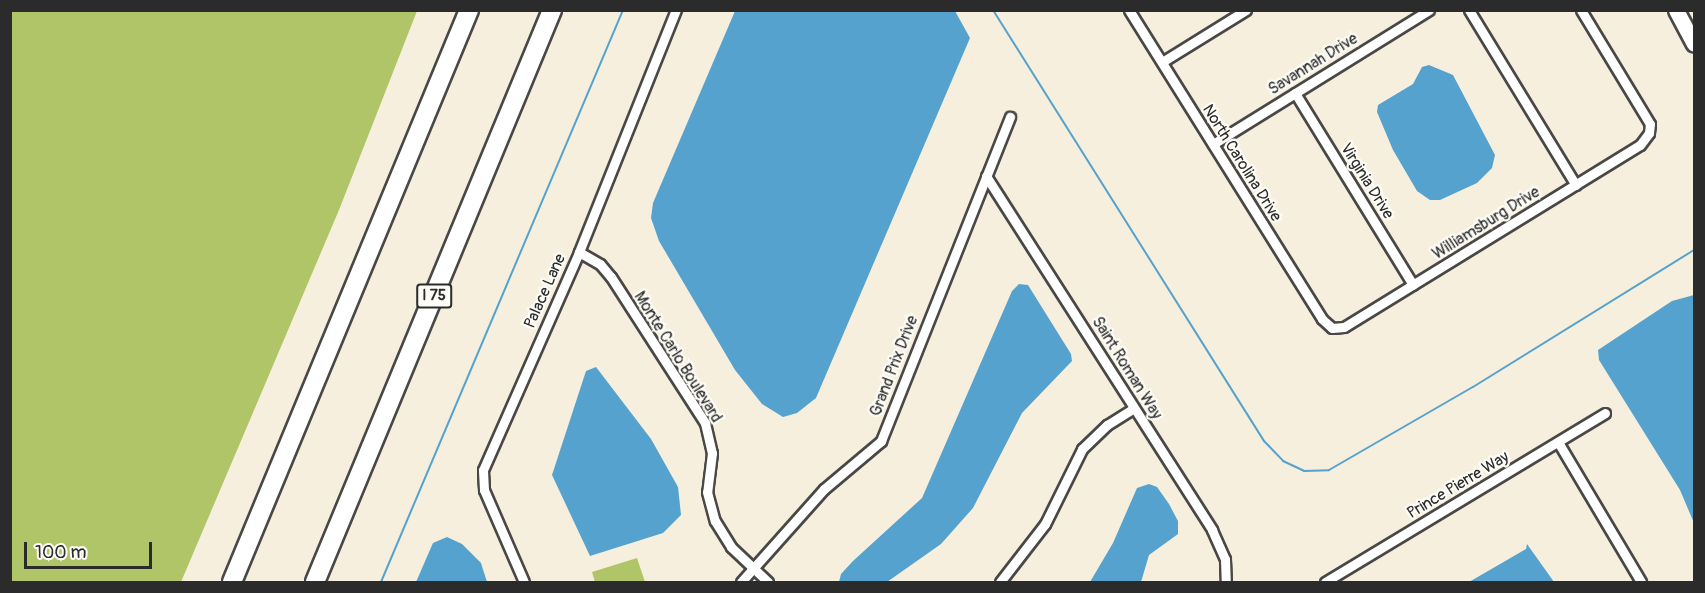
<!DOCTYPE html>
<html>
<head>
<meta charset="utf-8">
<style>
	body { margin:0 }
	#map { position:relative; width:1705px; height:593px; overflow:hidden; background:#f6efdd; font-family:Pangolin,sans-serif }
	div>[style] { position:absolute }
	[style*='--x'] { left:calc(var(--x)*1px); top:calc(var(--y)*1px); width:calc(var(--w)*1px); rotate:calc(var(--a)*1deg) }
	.green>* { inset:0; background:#b0c468 }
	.water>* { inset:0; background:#55a2ce }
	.stream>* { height:2px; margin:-1px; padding:0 1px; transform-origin:1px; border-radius:1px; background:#55a2ce }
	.roads { filter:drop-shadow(2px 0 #494846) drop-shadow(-2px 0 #494846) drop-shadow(0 2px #494846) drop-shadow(0 -2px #494846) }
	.minor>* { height:9px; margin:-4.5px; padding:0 4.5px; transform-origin:4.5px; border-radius:4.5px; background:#fff }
	.primary>* { height:15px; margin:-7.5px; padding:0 7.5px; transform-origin:7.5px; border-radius:7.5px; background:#fff }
	.motorway>* { height:18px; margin:-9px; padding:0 9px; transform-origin:9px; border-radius:9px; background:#fff }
	span { translate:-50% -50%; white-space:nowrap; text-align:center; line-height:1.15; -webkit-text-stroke:4.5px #fdfcf7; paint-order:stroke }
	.shield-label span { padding:2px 4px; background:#fdfcf7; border:2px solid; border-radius:4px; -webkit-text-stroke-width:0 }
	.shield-label { font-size:15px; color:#2b2b2b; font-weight:700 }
	.street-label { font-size:16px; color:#2b2b2b }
	.frame { position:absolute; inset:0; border:12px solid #2b2b2b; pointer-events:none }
	.scale { position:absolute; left:24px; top:542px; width:128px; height:27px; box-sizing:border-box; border:3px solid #2b2b2b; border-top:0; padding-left:8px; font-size:18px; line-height:21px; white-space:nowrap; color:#2b2b2b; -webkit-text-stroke:4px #fdfcf7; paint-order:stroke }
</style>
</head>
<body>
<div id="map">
	<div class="green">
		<div style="clip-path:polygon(10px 11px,417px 11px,339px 210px,181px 582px,11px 582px)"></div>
		<div style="clip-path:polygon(637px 558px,645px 582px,595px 582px,592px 572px)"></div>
	</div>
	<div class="water">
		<div style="clip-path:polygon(735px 11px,955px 11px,970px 38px,816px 398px,797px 413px,783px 417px,762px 404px,735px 370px,659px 241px,651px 218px,653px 203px)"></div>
		<div style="clip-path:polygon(1429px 65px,1453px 75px,1495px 155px,1492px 168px,1477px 183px,1440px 200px,1430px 200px,1417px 191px,1393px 150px,1377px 112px,1378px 105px,1413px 84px,1422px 67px)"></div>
		<div style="clip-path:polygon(1019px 284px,1028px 285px,1071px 354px,1072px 361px,1022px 413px,973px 508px,941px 544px,887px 582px,839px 582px,841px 574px,853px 561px,922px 498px,1012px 291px)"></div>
		<div style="clip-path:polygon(1694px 295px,1694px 523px,1680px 490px,1599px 360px,1598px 350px,1672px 301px)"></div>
		<div style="clip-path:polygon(596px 367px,651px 439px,678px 487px,681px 515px,663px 533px,590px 556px,552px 475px,586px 371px)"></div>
		<div style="clip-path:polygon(1149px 484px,1157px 487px,1169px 504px,1178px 521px,1178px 534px,1149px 555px,1141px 582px,1090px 582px,1113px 543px,1137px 488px)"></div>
		<div style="clip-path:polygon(447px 537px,462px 544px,481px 563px,487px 582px,416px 582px,433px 543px)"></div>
		<div style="clip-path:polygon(1527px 544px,1554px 582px,1469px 582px,1526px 549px)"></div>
	</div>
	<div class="stream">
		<div style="--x:993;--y:10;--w:509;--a:57.84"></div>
		<div style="--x:1264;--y:441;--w:28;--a:46"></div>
		<div style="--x:1283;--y:461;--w:23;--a:25"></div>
		<div style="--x:1304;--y:471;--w:25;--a:-2"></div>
		<div style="--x:1329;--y:470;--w:166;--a:-30"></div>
		<div style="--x:1473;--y:387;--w:260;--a:-31.8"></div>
		<div style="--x:381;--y:582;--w:621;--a:-67.07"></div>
	</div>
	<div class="roads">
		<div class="minor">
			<div style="--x:1129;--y:10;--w:364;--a:58"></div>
			<div style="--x:1322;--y:319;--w:13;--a:42"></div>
			<div style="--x:1332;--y:328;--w:12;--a:-5"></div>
			<div style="--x:1344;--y:327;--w:347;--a:-31.6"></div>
			<div style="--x:1640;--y:145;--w:15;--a:-53"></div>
			<div style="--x:1649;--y:133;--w:9;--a:-84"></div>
			<div style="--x:1650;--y:124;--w:133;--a:-121.2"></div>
			<div style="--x:1469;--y:10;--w:205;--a:58.6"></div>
			<div style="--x:1162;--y:62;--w:99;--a:-31.8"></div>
			<div style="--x:1295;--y:93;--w:225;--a:58.4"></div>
			<div style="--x:1213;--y:144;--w:254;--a:-31.8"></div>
			<div style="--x:986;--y:176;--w:420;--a:57.4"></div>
			<div style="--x:1212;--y:530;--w:32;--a:66"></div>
			<div style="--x:1225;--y:559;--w:23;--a:88"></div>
			<div style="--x:579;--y:252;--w:24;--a:30"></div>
			<div style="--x:600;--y:264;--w:17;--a:50"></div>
			<div style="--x:611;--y:277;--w:174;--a:57.2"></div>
			<div style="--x:705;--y:423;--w:31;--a:77"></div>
			<div style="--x:712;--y:453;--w:39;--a:97"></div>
			<div style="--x:707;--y:492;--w:30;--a:75"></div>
			<div style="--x:715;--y:521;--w:31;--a:58"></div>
			<div style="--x:731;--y:547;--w:51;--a:43.4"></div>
			<div style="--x:1558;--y:442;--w:163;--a:59.3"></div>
			<div style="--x:524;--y:582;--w:100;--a:-113.5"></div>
			<div style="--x:484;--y:490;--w:20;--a:-93"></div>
			<div style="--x:483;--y:470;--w:238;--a:-66.2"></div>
			<div style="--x:579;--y:252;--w:261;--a:-68.2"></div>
			<div style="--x:741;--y:582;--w:125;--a:-48.3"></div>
			<div style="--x:824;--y:489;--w:75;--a:-40.1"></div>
			<div style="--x:881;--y:441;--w:349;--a:-68.3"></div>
			<div style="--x:1000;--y:582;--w:73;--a:-52.2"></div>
			<div style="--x:1045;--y:524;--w:84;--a:-63.7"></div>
			<div style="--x:1082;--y:449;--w:35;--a:-44"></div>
			<div style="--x:1107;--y:425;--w:32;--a:-32"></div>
			<div style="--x:1325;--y:582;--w:327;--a:-31.1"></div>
		</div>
		<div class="primary">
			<div style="--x:1676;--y:10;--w:38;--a:62"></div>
		</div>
		<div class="motorway">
			<div style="--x:232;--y:582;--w:619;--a:-67.49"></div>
			<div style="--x:315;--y:582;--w:619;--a:-67.49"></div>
		</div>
	</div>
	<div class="shield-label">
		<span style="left:434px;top:296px">I 75</span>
	</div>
	<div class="street-label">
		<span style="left:1313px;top:64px;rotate:-32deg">Savannah Drive</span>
		<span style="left:1242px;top:163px;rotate:58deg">North Carolina Drive</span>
		<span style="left:1367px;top:181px;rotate:58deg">Virginia Drive</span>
		<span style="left:1486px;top:223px;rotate:-32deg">Williamsburg Drive</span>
		<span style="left:545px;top:291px;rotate:-66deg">Palace Lane</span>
		<span style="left:678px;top:357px;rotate:58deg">Monte Carlo Boulevard</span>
		<span style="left:894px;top:366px;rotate:-69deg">Grand Prix Drive</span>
		<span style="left:1127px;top:368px;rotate:58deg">Saint Roman Way</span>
		<span style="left:1458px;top:485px;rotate:-31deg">Prince Pierre Way</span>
	</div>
	<div class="frame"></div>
	<div class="scale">100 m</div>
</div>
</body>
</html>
